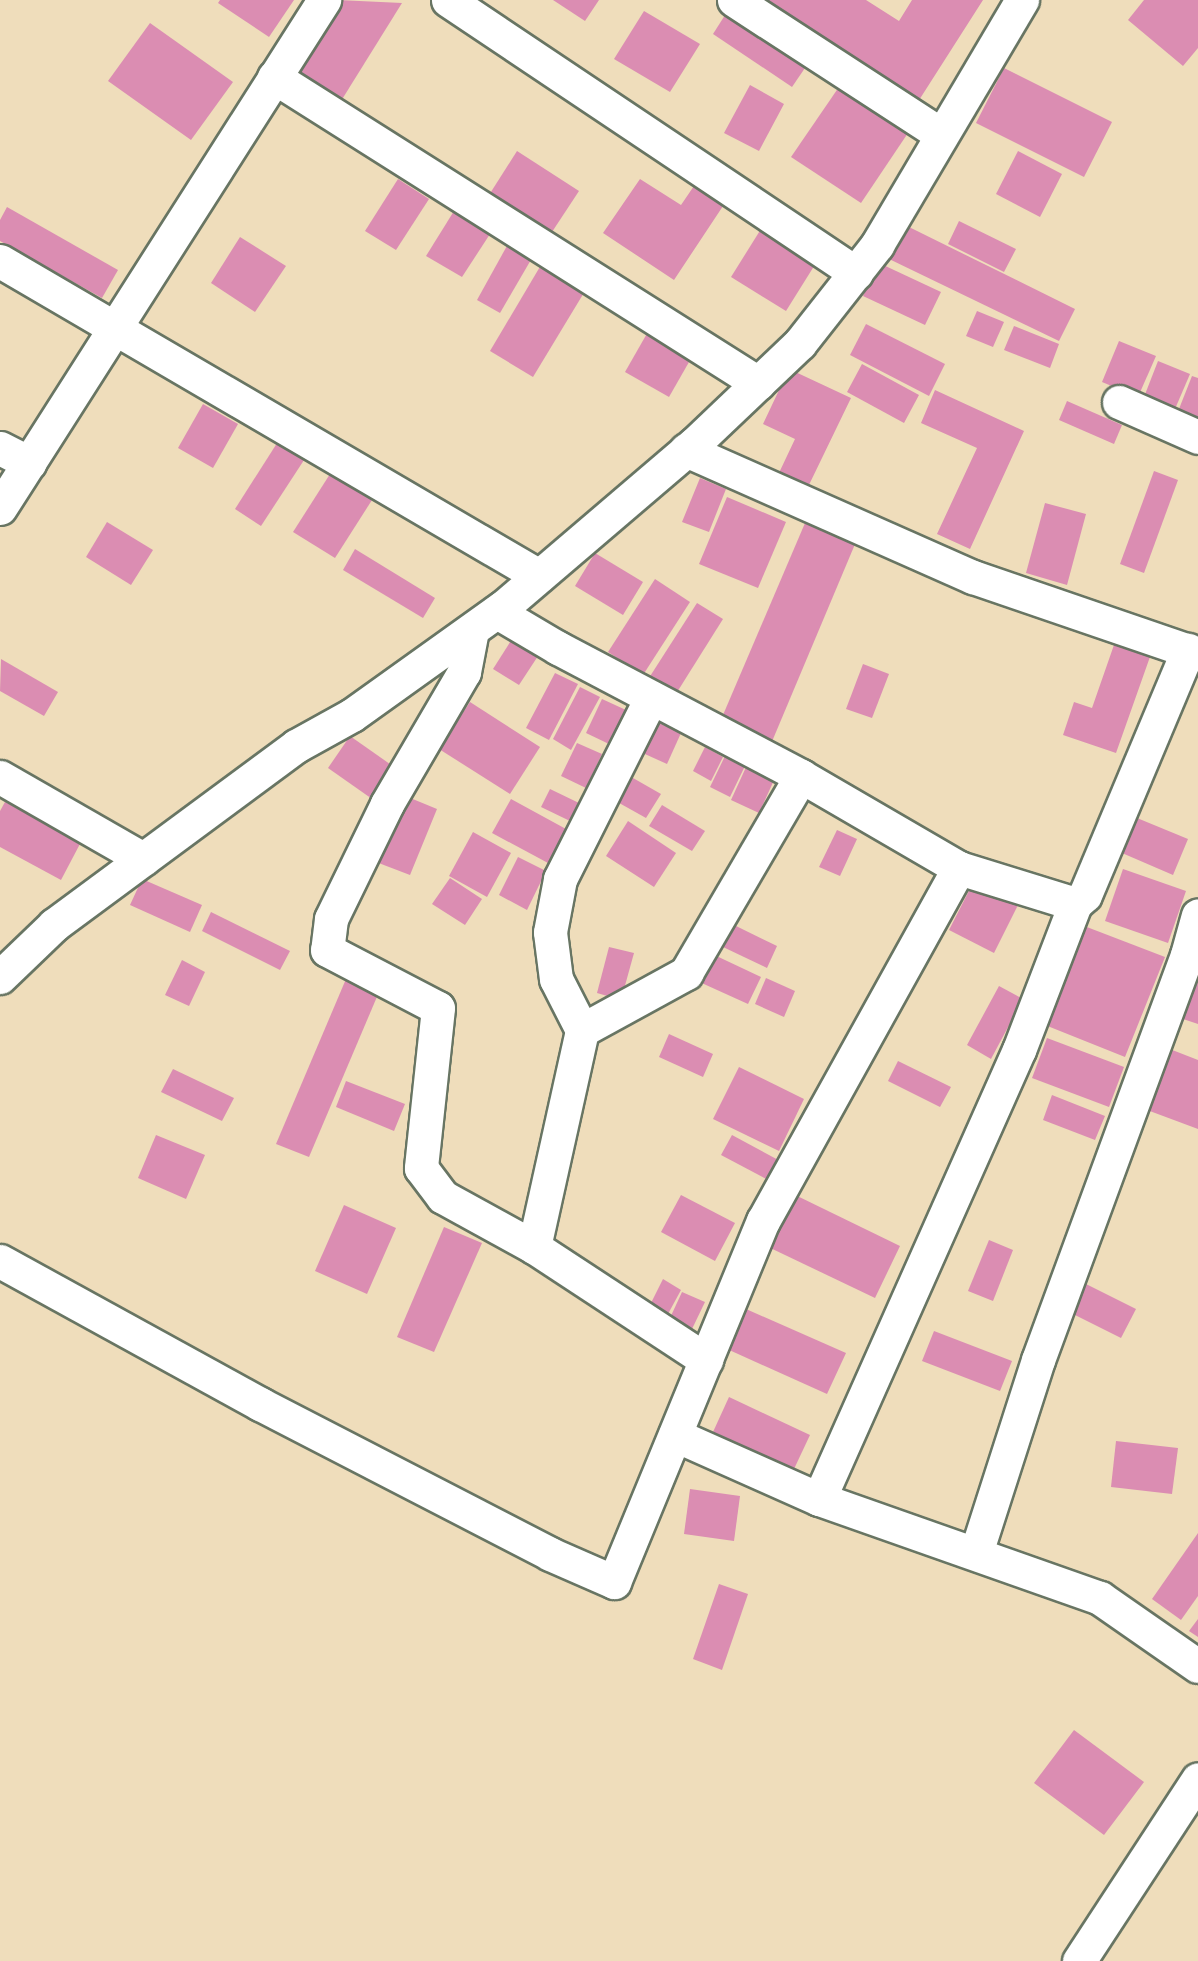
<!DOCTYPE html>
<html>
<head>
<meta charset="utf-8">
<style>
	body { margin:0 }
	#map { position:relative; width:1198px; height:1961px; overflow:hidden; background:#efddbb; font-family:"Libre Bodoni",serif }
	div>[style] { position:absolute }
	[style*='--x'] { left:calc(var(--x)*1px); top:calc(var(--y)*1px); width:calc(var(--w)*1px); rotate:calc(var(--a)*1deg) }
	.building>* { inset:0; background:#db8db2 }
	.roads { filter:drop-shadow(2px 0 #687563) drop-shadow(-2px 0 #687563) drop-shadow(0 2px #687563) drop-shadow(0 -2px #687563) }
	.minor>* { height:33px; margin:-16.5px; padding:0 16.5px; transform-origin:16.5px; border-radius:16.5px; background:#fff }
	span { translate:-50% -50%; white-space:nowrap; text-align:center; line-height:1.15; -webkit-text-stroke:5px #f6f6f2; paint-order:stroke }
</style>
</head>
<body>
<div id="map">
	<div class="building">
		<div style="clip-path:polygon(220px 0,294px 0,269px 37px,218px 3px)"></div>
		<div style="clip-path:polygon(338px 0,402px 3px,341px 101px,293px 71px)"></div>
		<div style="clip-path:polygon(553px 0,599px 0,585px 21px)"></div>
		<div style="clip-path:polygon(752px 0,866px 0,899px 21px,912px 0,983px 0,914px 108px)"></div>
		<div style="clip-path:polygon(1144px 0,1198px 0,1198px 48px,1183px 66px,1128px 20px)"></div>
		<div style="clip-path:polygon(644px 11px,700px 44px,670px 92px,614px 59px)"></div>
		<div style="clip-path:polygon(727px 12px,807px 65px,792px 87px,713px 34px)"></div>
		<div style="clip-path:polygon(150px 23px,233px 82px,191px 140px,108px 81px)"></div>
		<div style="clip-path:polygon(1004px 68px,1112px 122px,1084px 177px,976px 123px)"></div>
		<div style="clip-path:polygon(841px 84px,910px 130px,861px 203px,791px 157px)"></div>
		<div style="clip-path:polygon(750px 85px,784px 104px,759px 151px,724px 133px)"></div>
		<div style="clip-path:polygon(517px 151px,579px 191px,550px 235px,489px 195px)"></div>
		<div style="clip-path:polygon(1018px 151px,1062px 174px,1040px 217px,996px 194px)"></div>
		<div style="clip-path:polygon(398px 179px,429px 199px,396px 250px,365px 231px)"></div>
		<div style="clip-path:polygon(640px 179px,681px 205px,696px 183px,725px 203px,674px 280px,603px 233px)"></div>
		<div style="clip-path:polygon(7px 207px,118px 270px,102px 298px,0 241px,0 220px)"></div>
		<div style="clip-path:polygon(454px 211px,490px 234px,462px 277px,426px 256px)"></div>
		<div style="clip-path:polygon(959px 221px,1016px 249px,1004px 272px,948px 244px)"></div>
		<div style="clip-path:polygon(909px 227px,1075px 309px,1059px 341px,887px 258px)"></div>
		<div style="clip-path:polygon(761px 229px,816px 263px,786px 311px,731px 277px)"></div>
		<div style="clip-path:polygon(240px 237px,286px 266px,255px 312px,211px 283px)"></div>
		<div style="clip-path:polygon(508px 244px,532px 258px,500px 313px,477px 300px)"></div>
		<div style="clip-path:polygon(879px 263px,941px 292px,925px 325px,863px 296px)"></div>
		<div style="clip-path:polygon(541px 265px,585px 291px,533px 377px,490px 351px)"></div>
		<div style="clip-path:polygon(977px 311px,1004px 322px,993px 347px,966px 336px)"></div>
		<div style="clip-path:polygon(866px 324px,945px 364px,929px 396px,850px 355px)"></div>
		<div style="clip-path:polygon(1014px 326px,1059px 344px,1050px 368px,1004px 350px)"></div>
		<div style="clip-path:polygon(649px 330px,693px 355px,669px 397px,625px 372px)"></div>
		<div style="clip-path:polygon(1119px 341px,1156px 356px,1138px 397px,1102px 382px)"></div>
		<div style="clip-path:polygon(1158px 361px,1190px 374px,1175px 409px,1144px 397px)"></div>
		<div style="clip-path:polygon(862px 364px,919px 395px,904px 423px,847px 392px)"></div>
		<div style="clip-path:polygon(789px 369px,851px 398px,807px 489px,778px 475px,795px 439px,763px 424px)"></div>
		<div style="clip-path:polygon(1192px 376px,1198px 378px,1198px 422px,1177px 414px)"></div>
		<div style="clip-path:polygon(935px 390px,1024px 431px,970px 549px,937px 534px,977px 448px,921px 423px)"></div>
		<div style="clip-path:polygon(1067px 401px,1122px 425px,1114px 444px,1059px 420px)"></div>
		<div style="clip-path:polygon(203px 404px,238px 424px,213px 468px,178px 448px)"></div>
		<div style="clip-path:polygon(279px 440px,306px 457px,261px 526px,235px 509px)"></div>
		<div style="clip-path:polygon(1154px 471px,1178px 480px,1144px 573px,1120px 564px)"></div>
		<div style="clip-path:polygon(330px 474px,372px 500px,335px 558px,293px 532px)"></div>
		<div style="clip-path:polygon(700px 478px,726px 489px,709px 532px,682px 522px)"></div>
		<div style="clip-path:polygon(727px 497px,786px 522px,758px 588px,699px 564px)"></div>
		<div style="clip-path:polygon(1045px 503px,1086px 514px,1067px 585px,1026px 573px)"></div>
		<div style="clip-path:polygon(808px 516px,858px 537px,768px 751px,717px 729px)"></div>
		<div style="clip-path:polygon(107px 522px,153px 550px,131px 585px,86px 557px)"></div>
		<div style="clip-path:polygon(355px 549px,435px 598px,423px 618px,343px 570px)"></div>
		<div style="clip-path:polygon(595px 553px,643px 582px,623px 615px,575px 586px)"></div>
		<div style="clip-path:polygon(655px 579px,690px 602px,643px 675px,608px 652px)"></div>
		<div style="clip-path:polygon(697px 603px,723px 619px,674px 697px,647px 681px)"></div>
		<div style="clip-path:polygon(512px 639px,538px 656px,519px 685px,493px 669px)"></div>
		<div style="clip-path:polygon(1115px 642px,1151px 654px,1116px 753px,1063px 735px,1074px 702px,1092px 708px)"></div>
		<div style="clip-path:polygon(1px 659px,58px 692px,44px 716px,0 691px)"></div>
		<div style="clip-path:polygon(863px 664px,889px 674px,872px 718px,846px 709px)"></div>
		<div style="clip-path:polygon(555px 673px,578px 684px,549px 740px,526px 728px)"></div>
		<div style="clip-path:polygon(580px 687px,600px 697px,571px 750px,553px 739px)"></div>
		<div style="clip-path:polygon(602px 699px,626px 710px,609px 744px,586px 733px)"></div>
		<div style="clip-path:polygon(470px 702px,540px 747px,510px 794px,439px 749px)"></div>
		<div style="clip-path:polygon(650px 719px,681px 733px,667px 764px,636px 750px)"></div>
		<div style="clip-path:polygon(350px 736px,397px 769px,375px 801px,328px 768px)"></div>
		<div style="clip-path:polygon(577px 743px,602px 754px,586px 788px,561px 776px)"></div>
		<div style="clip-path:polygon(705px 747px,723px 757px,711px 781px,693px 771px)"></div>
		<div style="clip-path:polygon(725px 756px,745px 766px,730px 797px,710px 787px)"></div>
		<div style="clip-path:polygon(747px 765px,775px 778px,759px 813px,731px 800px)"></div>
		<div style="clip-path:polygon(626px 774px,661px 794px,646px 818px,612px 799px)"></div>
		<div style="clip-path:polygon(550px 789px,579px 803px,570px 821px,541px 807px)"></div>
		<div style="clip-path:polygon(403px 795px,437px 809px,410px 875px,376px 862px)"></div>
		<div style="clip-path:polygon(511px 799px,566px 829px,548px 863px,492px 833px)"></div>
		<div style="clip-path:polygon(5px 802px,81px 842px,61px 880px,0 847px,0 811px)"></div>
		<div style="clip-path:polygon(662px 805px,705px 831px,692px 851px,649px 826px)"></div>
		<div style="clip-path:polygon(1137px 818px,1188px 839px,1173px 875px,1122px 853px)"></div>
		<div style="clip-path:polygon(628px 821px,676px 853px,654px 887px,606px 856px)"></div>
		<div style="clip-path:polygon(837px 830px,857px 839px,840px 876px,819px 867px)"></div>
		<div style="clip-path:polygon(473px 832px,511px 853px,487px 897px,449px 876px)"></div>
		<div style="clip-path:polygon(518px 857px,546px 871px,527px 910px,499px 895px)"></div>
		<div style="clip-path:polygon(1123px 869px,1186px 891px,1168px 943px,1105px 921px)"></div>
		<div style="clip-path:polygon(450px 878px,482px 899px,465px 925px,432px 904px)"></div>
		<div style="clip-path:polygon(142px 879px,202px 905px,190px 932px,130px 905px)"></div>
		<div style="clip-path:polygon(973px 883px,1018px 905px,994px 953px,949px 930px)"></div>
		<div style="clip-path:polygon(211px 912px,290px 951px,280px 970px,202px 931px)"></div>
		<div style="clip-path:polygon(1079px 924px,1165px 957px,1125px 1057px,1040px 1023px)"></div>
		<div style="clip-path:polygon(734px 925px,777px 946px,767px 968px,723px 947px)"></div>
		<div style="clip-path:polygon(609px 947px,634px 953px,621px 1000px,597px 993px)"></div>
		<div style="clip-path:polygon(708px 952px,761px 977px,748px 1004px,695px 980px)"></div>
		<div style="clip-path:polygon(182px 960px,205px 972px,189px 1006px,165px 995px)"></div>
		<div style="clip-path:polygon(766px 978px,795px 991px,784px 1017px,755px 1004px)"></div>
		<div style="clip-path:polygon(346px 979px,379px 992px,309px 1157px,276px 1144px)"></div>
		<div style="clip-path:polygon(1198px 981px,1198px 1024px,1183px 1019px)"></div>
		<div style="clip-path:polygon(999px 986px,1023px 999px,991px 1059px,967px 1045px)"></div>
		<div style="clip-path:polygon(669px 1034px,713px 1054px,703px 1077px,659px 1057px)"></div>
		<div style="clip-path:polygon(1047px 1038px,1124px 1067px,1109px 1107px,1032px 1078px)"></div>
		<div style="clip-path:polygon(1162px 1046px,1198px 1060px,1198px 1129px,1139px 1107px)"></div>
		<div style="clip-path:polygon(898px 1061px,951px 1087px,940px 1107px,888px 1081px)"></div>
		<div style="clip-path:polygon(739px 1067px,804px 1099px,779px 1151px,713px 1119px)"></div>
		<div style="clip-path:polygon(173px 1069px,234px 1098px,222px 1121px,161px 1092px)"></div>
		<div style="clip-path:polygon(346px 1081px,405px 1104px,394px 1131px,336px 1107px)"></div>
		<div style="clip-path:polygon(1052px 1095px,1105px 1116px,1095px 1140px,1043px 1120px)"></div>
		<div style="clip-path:polygon(156px 1135px,205px 1155px,186px 1199px,138px 1178px)"></div>
		<div style="clip-path:polygon(732px 1135px,782px 1162px,772px 1182px,721px 1155px)"></div>
		<div style="clip-path:polygon(787px 1191px,900px 1246px,875px 1298px,762px 1244px)"></div>
		<div style="clip-path:polygon(681px 1195px,735px 1223px,715px 1261px,661px 1232px)"></div>
		<div style="clip-path:polygon(344px 1205px,396px 1228px,367px 1294px,315px 1271px)"></div>
		<div style="clip-path:polygon(444px 1227px,482px 1243px,434px 1352px,397px 1337px)"></div>
		<div style="clip-path:polygon(989px 1240px,1013px 1250px,993px 1301px,968px 1291px)"></div>
		<div style="clip-path:polygon(663px 1279px,681px 1290px,668px 1314px,650px 1305px)"></div>
		<div style="clip-path:polygon(1080px 1281px,1136px 1309px,1121px 1338px,1065px 1310px)"></div>
		<div style="clip-path:polygon(682px 1292px,705px 1302px,692px 1329px,670px 1318px)"></div>
		<div style="clip-path:polygon(746px 1309px,846px 1353px,827px 1394px,727px 1349px)"></div>
		<div style="clip-path:polygon(934px 1331px,1012px 1361px,1000px 1391px,922px 1361px)"></div>
		<div style="clip-path:polygon(729px 1397px,810px 1435px,794px 1469px,713px 1432px)"></div>
		<div style="clip-path:polygon(1116px 1441px,1178px 1448px,1172px 1494px,1111px 1487px)"></div>
		<div style="clip-path:polygon(690px 1489px,740px 1496px,734px 1541px,684px 1534px)"></div>
		<div style="clip-path:polygon(1198px 1533px,1198px 1596px,1181px 1620px,1152px 1599px)"></div>
		<div style="clip-path:polygon(719px 1584px,748px 1594px,722px 1670px,693px 1659px)"></div>
		<div style="clip-path:polygon(1198px 1619px,1198px 1637px,1189px 1631px)"></div>
		<div style="clip-path:polygon(1074px 1730px,1144px 1782px,1104px 1835px,1034px 1783px)"></div>
	</div>
	<div class="roads">
		<div class="minor">
			<div style="--x:448;--y:0;--w:491;--a:33.8"></div>
			<div style="--x:734;--y:0;--w:246;--a:33"></div>
			<div style="--x:274;--y:77;--w:573;--a:32.3"></div>
			<div style="--x:0;--y:261;--w:624;--a:30.3"></div>
			<div style="--x:1119;--y:402;--w:86;--a:23.9"></div>
			<div style="--x:0;--y:448;--w:33;--a:27"></div>
			<div style="--x:686;--y:450;--w:314;--a:23.9"></div>
			<div style="--x:973;--y:577;--w:238;--a:18.9"></div>
			<div style="--x:0;--y:508;--w:603;--a:-57.47"></div>
			<div style="--x:472;--y:630;--w:43;--a:100.8"></div>
			<div style="--x:464;--y:672;--w:153;--a:120.3"></div>
			<div style="--x:387;--y:804;--w:128;--a:116"></div>
			<div style="--x:331;--y:919;--w:31;--a:97"></div>
			<div style="--x:327;--y:950;--w:125;--a:27.6"></div>
			<div style="--x:438;--y:1008;--w:161;--a:96.1"></div>
			<div style="--x:421;--y:1168;--w:36;--a:53"></div>
			<div style="--x:443;--y:1197;--w:104;--a:28.8"></div>
			<div style="--x:534;--y:1247;--w:206;--a:33.3"></div>
			<div style="--x:0;--y:777;--w:165;--a:29.8"></div>
			<div style="--x:959;--y:868;--w:121;--a:17.2"></div>
			<div style="--x:1075;--y:904;--w:13;--a:-42"></div>
			<div style="--x:1085;--y:895;--w:266;--a:-67.2"></div>
			<div style="--x:0;--y:977;--w:75;--a:-43.9"></div>
			<div style="--x:54;--y:925;--w:301;--a:-36.5"></div>
			<div style="--x:296;--y:746;--w:64;--a:-29"></div>
			<div style="--x:352;--y:715;--w:186;--a:-35.6"></div>
			<div style="--x:503;--y:607;--w:251;--a:-40.5"></div>
			<div style="--x:694;--y:444;--w:146;--a:-43.6"></div>
			<div style="--x:800;--y:343;--w:125;--a:-51.8"></div>
			<div style="--x:877;--y:245;--w:285;--a:-59.4"></div>
			<div style="--x:582;--y:1030;--w:57;--a:-117"></div>
			<div style="--x:556;--y:979;--w:47;--a:-97.3"></div>
			<div style="--x:550;--y:932;--w:54;--a:-79.3"></div>
			<div style="--x:560;--y:879;--w:203;--a:-63.3"></div>
			<div style="--x:534;--y:1247;--w:222;--a:-77.5"></div>
			<div style="--x:582;--y:1030;--w:119;--a:-28.7"></div>
			<div style="--x:686;--y:973;--w:228;--a:-59.7"></div>
			<div style="--x:0;--y:1261;--w:297;--a:28.8"></div>
			<div style="--x:260;--y:1404;--w:326;--a:27.3"></div>
			<div style="--x:550;--y:1554;--w:70;--a:23.6"></div>
			<div style="--x:614;--y:1582;--w:391;--a:-67.6"></div>
			<div style="--x:763;--y:1221;--w:404;--a:-61"></div>
			<div style="--x:959;--y:868;--w:183;--a:-149.8"></div>
			<div style="--x:801;--y:776;--w:275;--a:-152.2"></div>
			<div style="--x:558;--y:648;--w:71;--a:-149.5"></div>
			<div style="--x:675;--y:1435;--w:158;--a:24"></div>
			<div style="--x:819;--y:1499;--w:298;--a:19.4"></div>
			<div style="--x:1100;--y:1598;--w:119;--a:34.8"></div>
			<div style="--x:819;--y:1499;--w:492;--a:-66"></div>
			<div style="--x:1019;--y:1050;--w:156;--a:-69"></div>
			<div style="--x:976;--y:1553;--w:203;--a:-72.2"></div>
			<div style="--x:1038;--y:1360;--w:432;--a:-69.8"></div>
			<div style="--x:1187;--y:955;--w:41;--a:-74.6"></div>
			<div style="--x:1079;--y:1961;--w:217;--a:-56.8"></div>
		</div>
	</div>
</div>
</body>
</html>
